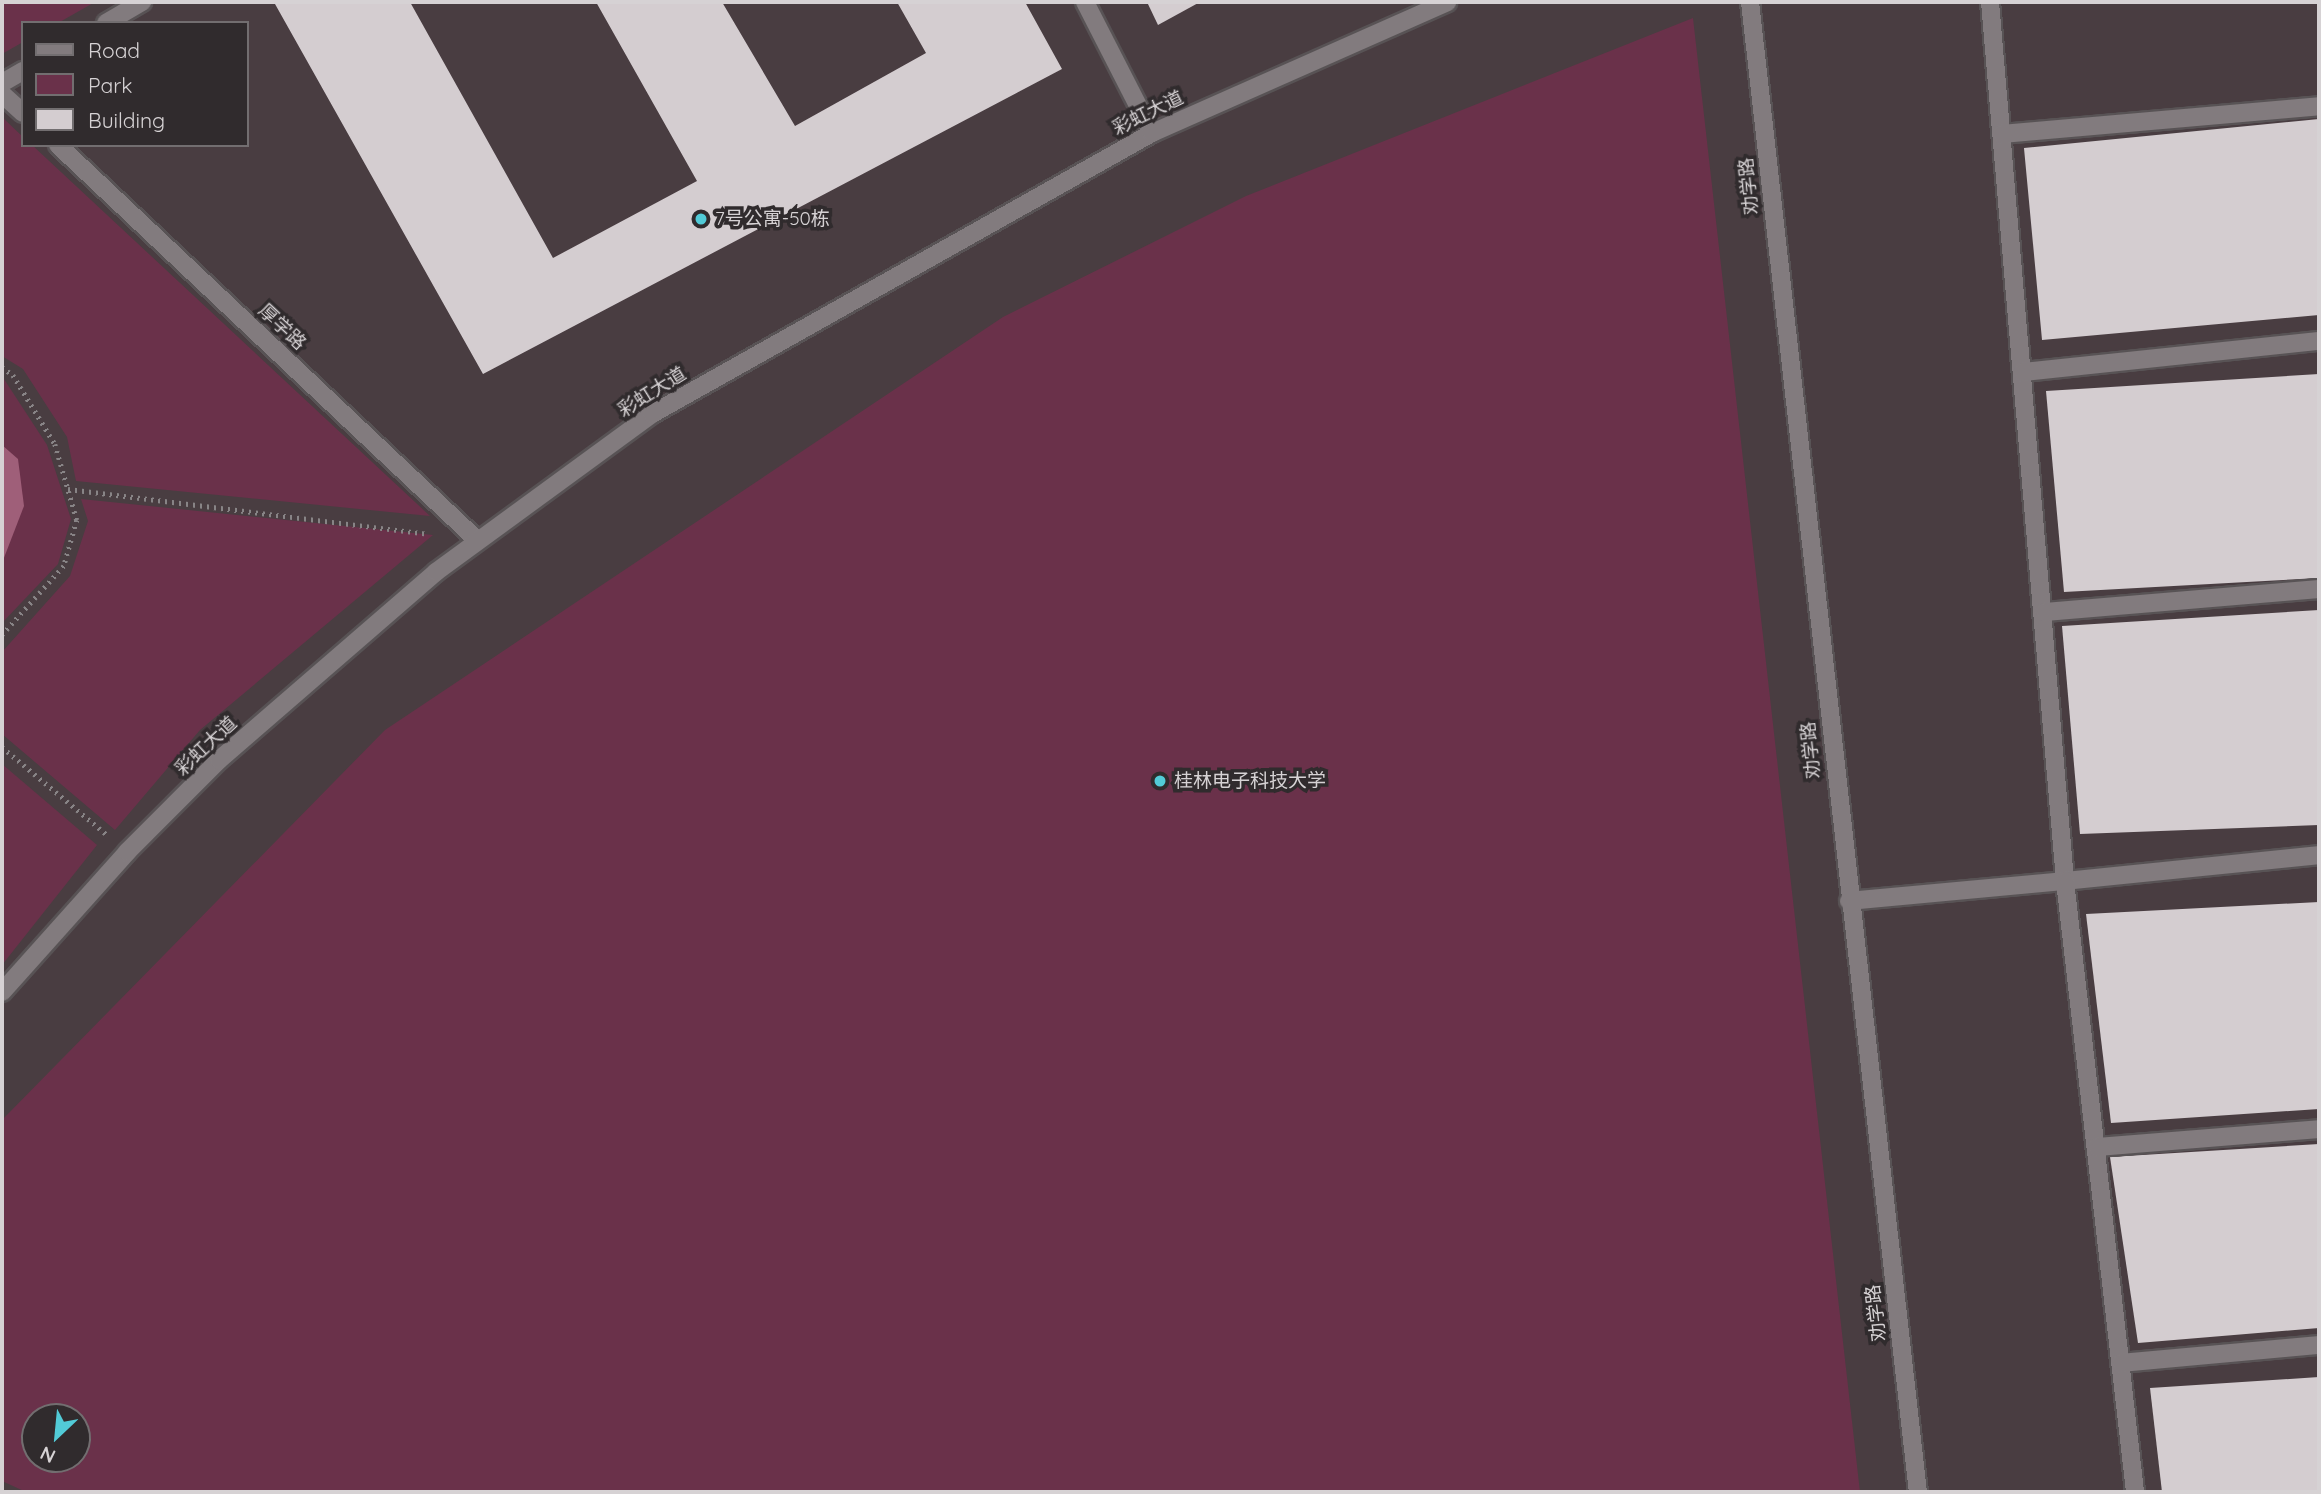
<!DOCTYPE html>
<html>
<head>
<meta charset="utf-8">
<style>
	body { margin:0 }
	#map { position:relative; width:2321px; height:1494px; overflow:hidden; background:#3a3537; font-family:Quicksand,"Noto Sans SC",sans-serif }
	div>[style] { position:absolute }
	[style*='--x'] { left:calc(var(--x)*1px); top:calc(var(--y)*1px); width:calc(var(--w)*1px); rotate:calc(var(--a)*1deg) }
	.built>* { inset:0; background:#493d41 }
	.green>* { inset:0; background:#6a314a }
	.water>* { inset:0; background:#9f5f79 }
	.building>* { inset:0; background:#d4cdd0 }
	.path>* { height:4.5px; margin-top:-2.25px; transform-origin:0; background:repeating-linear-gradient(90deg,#888486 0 2px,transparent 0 7px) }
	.roads { filter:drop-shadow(2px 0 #585355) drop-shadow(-2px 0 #585355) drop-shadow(0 2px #585355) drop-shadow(0 -2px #585355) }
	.service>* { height:18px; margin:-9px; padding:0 9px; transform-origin:9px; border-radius:9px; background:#827b7e }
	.minor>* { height:18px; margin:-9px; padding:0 9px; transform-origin:9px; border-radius:9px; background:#827b7e }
	.dots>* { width:19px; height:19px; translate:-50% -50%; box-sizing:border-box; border:4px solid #302b2d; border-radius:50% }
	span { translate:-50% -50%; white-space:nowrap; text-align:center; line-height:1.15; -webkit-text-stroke:7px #302b2d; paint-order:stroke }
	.street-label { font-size:19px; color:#d6d2d4 }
	.poi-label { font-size:19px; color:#d6d2d4 }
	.left { translate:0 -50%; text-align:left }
	.frame { position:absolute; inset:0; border:4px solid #d6d2d4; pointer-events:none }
	.legend { position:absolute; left:21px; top:21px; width:228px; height:126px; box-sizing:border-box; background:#302b2d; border:2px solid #726e70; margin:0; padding:9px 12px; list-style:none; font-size:21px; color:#d6d2d4 }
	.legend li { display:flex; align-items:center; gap:14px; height:35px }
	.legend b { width:35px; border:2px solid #726e70 }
	.north { position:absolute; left:21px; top:1403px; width:70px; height:70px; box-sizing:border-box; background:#302b2d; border:2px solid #726e70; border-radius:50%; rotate:206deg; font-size:19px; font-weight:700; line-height:28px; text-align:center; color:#d6d2d4 }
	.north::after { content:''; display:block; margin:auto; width:24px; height:32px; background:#52cbd7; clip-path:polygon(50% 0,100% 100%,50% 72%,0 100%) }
</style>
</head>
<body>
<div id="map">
	<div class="built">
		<div style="clip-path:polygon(evenodd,2px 2px,2319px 2px,2319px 1492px,2px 1492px,2px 2px,23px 23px,247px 23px,247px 145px,23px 145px,23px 23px,2px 2px,35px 1417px,77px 1417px,77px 1459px,35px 1459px,35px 1417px)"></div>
	</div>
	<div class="green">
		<div style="clip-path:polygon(2px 2px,95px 2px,58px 23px,23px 23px,23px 42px,2px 54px)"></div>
		<div style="clip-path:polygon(evenodd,1693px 18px,1860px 1492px,26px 1492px,2px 1481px,2px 1120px,385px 730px,1003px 317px,1246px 196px,1693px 18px,77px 1417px,77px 1459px,35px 1459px,35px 1417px,77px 1417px)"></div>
		<div style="clip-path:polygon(2px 117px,23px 137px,23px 145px,32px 145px,430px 516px,76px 481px,67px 437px,23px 369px,2px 356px)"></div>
		<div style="clip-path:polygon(2px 376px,47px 445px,71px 519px,58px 564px,2px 623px)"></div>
		<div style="clip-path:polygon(81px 499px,433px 535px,200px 730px,115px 830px,2px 734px,2px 652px,70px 576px,88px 521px)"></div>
		<div style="clip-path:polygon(2px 764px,97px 845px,2px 965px)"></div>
	</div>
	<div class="water">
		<div style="clip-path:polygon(2px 445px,18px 459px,24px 506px,2px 563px)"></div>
	</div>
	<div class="building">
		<div style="clip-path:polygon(410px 2px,553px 258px,697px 181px,596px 2px,722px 2px,795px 126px,926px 53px,897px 2px,1025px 2px,1062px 69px,483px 374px,275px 4px)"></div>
		<div style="clip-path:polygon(1147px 2px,1200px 2px,1158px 25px)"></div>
		<div style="clip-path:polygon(2319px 119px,2319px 315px,2042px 340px,2024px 148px)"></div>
		<div style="clip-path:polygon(2319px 374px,2319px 578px,2064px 592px,2046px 391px)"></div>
		<div style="clip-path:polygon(2319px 610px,2319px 825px,2080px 834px,2062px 626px)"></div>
		<div style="clip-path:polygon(2319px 902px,2319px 1109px,2111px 1123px,2086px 914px)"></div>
		<div style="clip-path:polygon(2319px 1144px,2319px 1328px,2138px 1343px,2110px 1157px)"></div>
		<div style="clip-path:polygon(2319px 1377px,2319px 1492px,2162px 1492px,2150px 1388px)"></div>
	</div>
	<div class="path">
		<div style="--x:2;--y:367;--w:14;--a:36"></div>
		<div style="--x:13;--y:375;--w:81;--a:58.7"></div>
		<div style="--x:55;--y:444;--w:79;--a:73.9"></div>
		<div style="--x:77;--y:520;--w:48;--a:105.8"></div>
		<div style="--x:64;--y:566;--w:93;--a:131.9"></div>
		<div style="--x:68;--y:489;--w:363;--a:7.1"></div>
		<div style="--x:2;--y:747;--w:136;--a:39.9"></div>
	</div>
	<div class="roads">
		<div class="service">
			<div style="--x:1990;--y:2;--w:882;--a:85.12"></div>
			<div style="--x:2065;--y:881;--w:255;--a:-5.8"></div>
			<div style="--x:2002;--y:134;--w:318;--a:-5"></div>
			<div style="--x:2023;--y:372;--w:298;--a:-6"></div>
			<div style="--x:2045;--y:612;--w:275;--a:-4.8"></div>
			<div style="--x:1849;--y:901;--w:217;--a:-5.3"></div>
			<div style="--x:2065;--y:881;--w:615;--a:83.46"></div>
			<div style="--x:2097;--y:1147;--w:223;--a:-4.6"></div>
			<div style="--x:2121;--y:1363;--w:199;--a:-5.2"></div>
		</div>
		<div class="minor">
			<div style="--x:1085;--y:2;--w:147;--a:62.9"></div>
			<div style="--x:1750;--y:2;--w:1499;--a:83.57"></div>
			<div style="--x:106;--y:23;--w:42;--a:-30.3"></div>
			<div style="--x:2;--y:83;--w:24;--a:-30"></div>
			<div style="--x:2;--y:94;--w:28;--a:42"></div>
			<div style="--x:58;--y:145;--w:576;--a:43.31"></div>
			<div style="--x:2;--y:992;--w:188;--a:-48.2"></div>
			<div style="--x:127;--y:852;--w:130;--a:-45"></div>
			<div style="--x:219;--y:760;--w:287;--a:-40.9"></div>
			<div style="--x:436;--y:572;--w:268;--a:-36.2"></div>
			<div style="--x:652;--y:414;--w:574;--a:-29.34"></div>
			<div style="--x:1152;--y:133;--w:323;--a:-23.9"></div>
		</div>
	</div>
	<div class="dots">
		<div style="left:701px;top:219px;background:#52cbd7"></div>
		<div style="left:1160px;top:781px;background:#52cbd7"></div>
	</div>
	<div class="street-label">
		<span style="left:1148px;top:113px;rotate:-26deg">彩虹大道</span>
		<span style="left:1749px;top:186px;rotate:-96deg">劝学路</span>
		<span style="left:282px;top:327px;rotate:43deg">厚学路</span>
		<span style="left:652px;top:392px;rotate:-32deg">彩虹大道</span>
		<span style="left:206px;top:746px;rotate:-43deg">彩虹大道</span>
		<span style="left:1811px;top:750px;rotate:-96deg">劝学路</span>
		<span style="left:1876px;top:1313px;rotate:-97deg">劝学路</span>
	</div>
	<div class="poi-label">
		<span class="left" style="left:715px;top:219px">7号公寓-50栋</span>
		<span class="left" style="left:1174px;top:781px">桂林电子科技大学</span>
	</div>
	<div class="frame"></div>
	<ul class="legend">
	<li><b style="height:9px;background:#827b7e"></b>Road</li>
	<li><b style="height:19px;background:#6a314a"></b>Park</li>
	<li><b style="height:19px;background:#d4cdd0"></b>Building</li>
	</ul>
	<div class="north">N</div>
</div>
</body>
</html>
